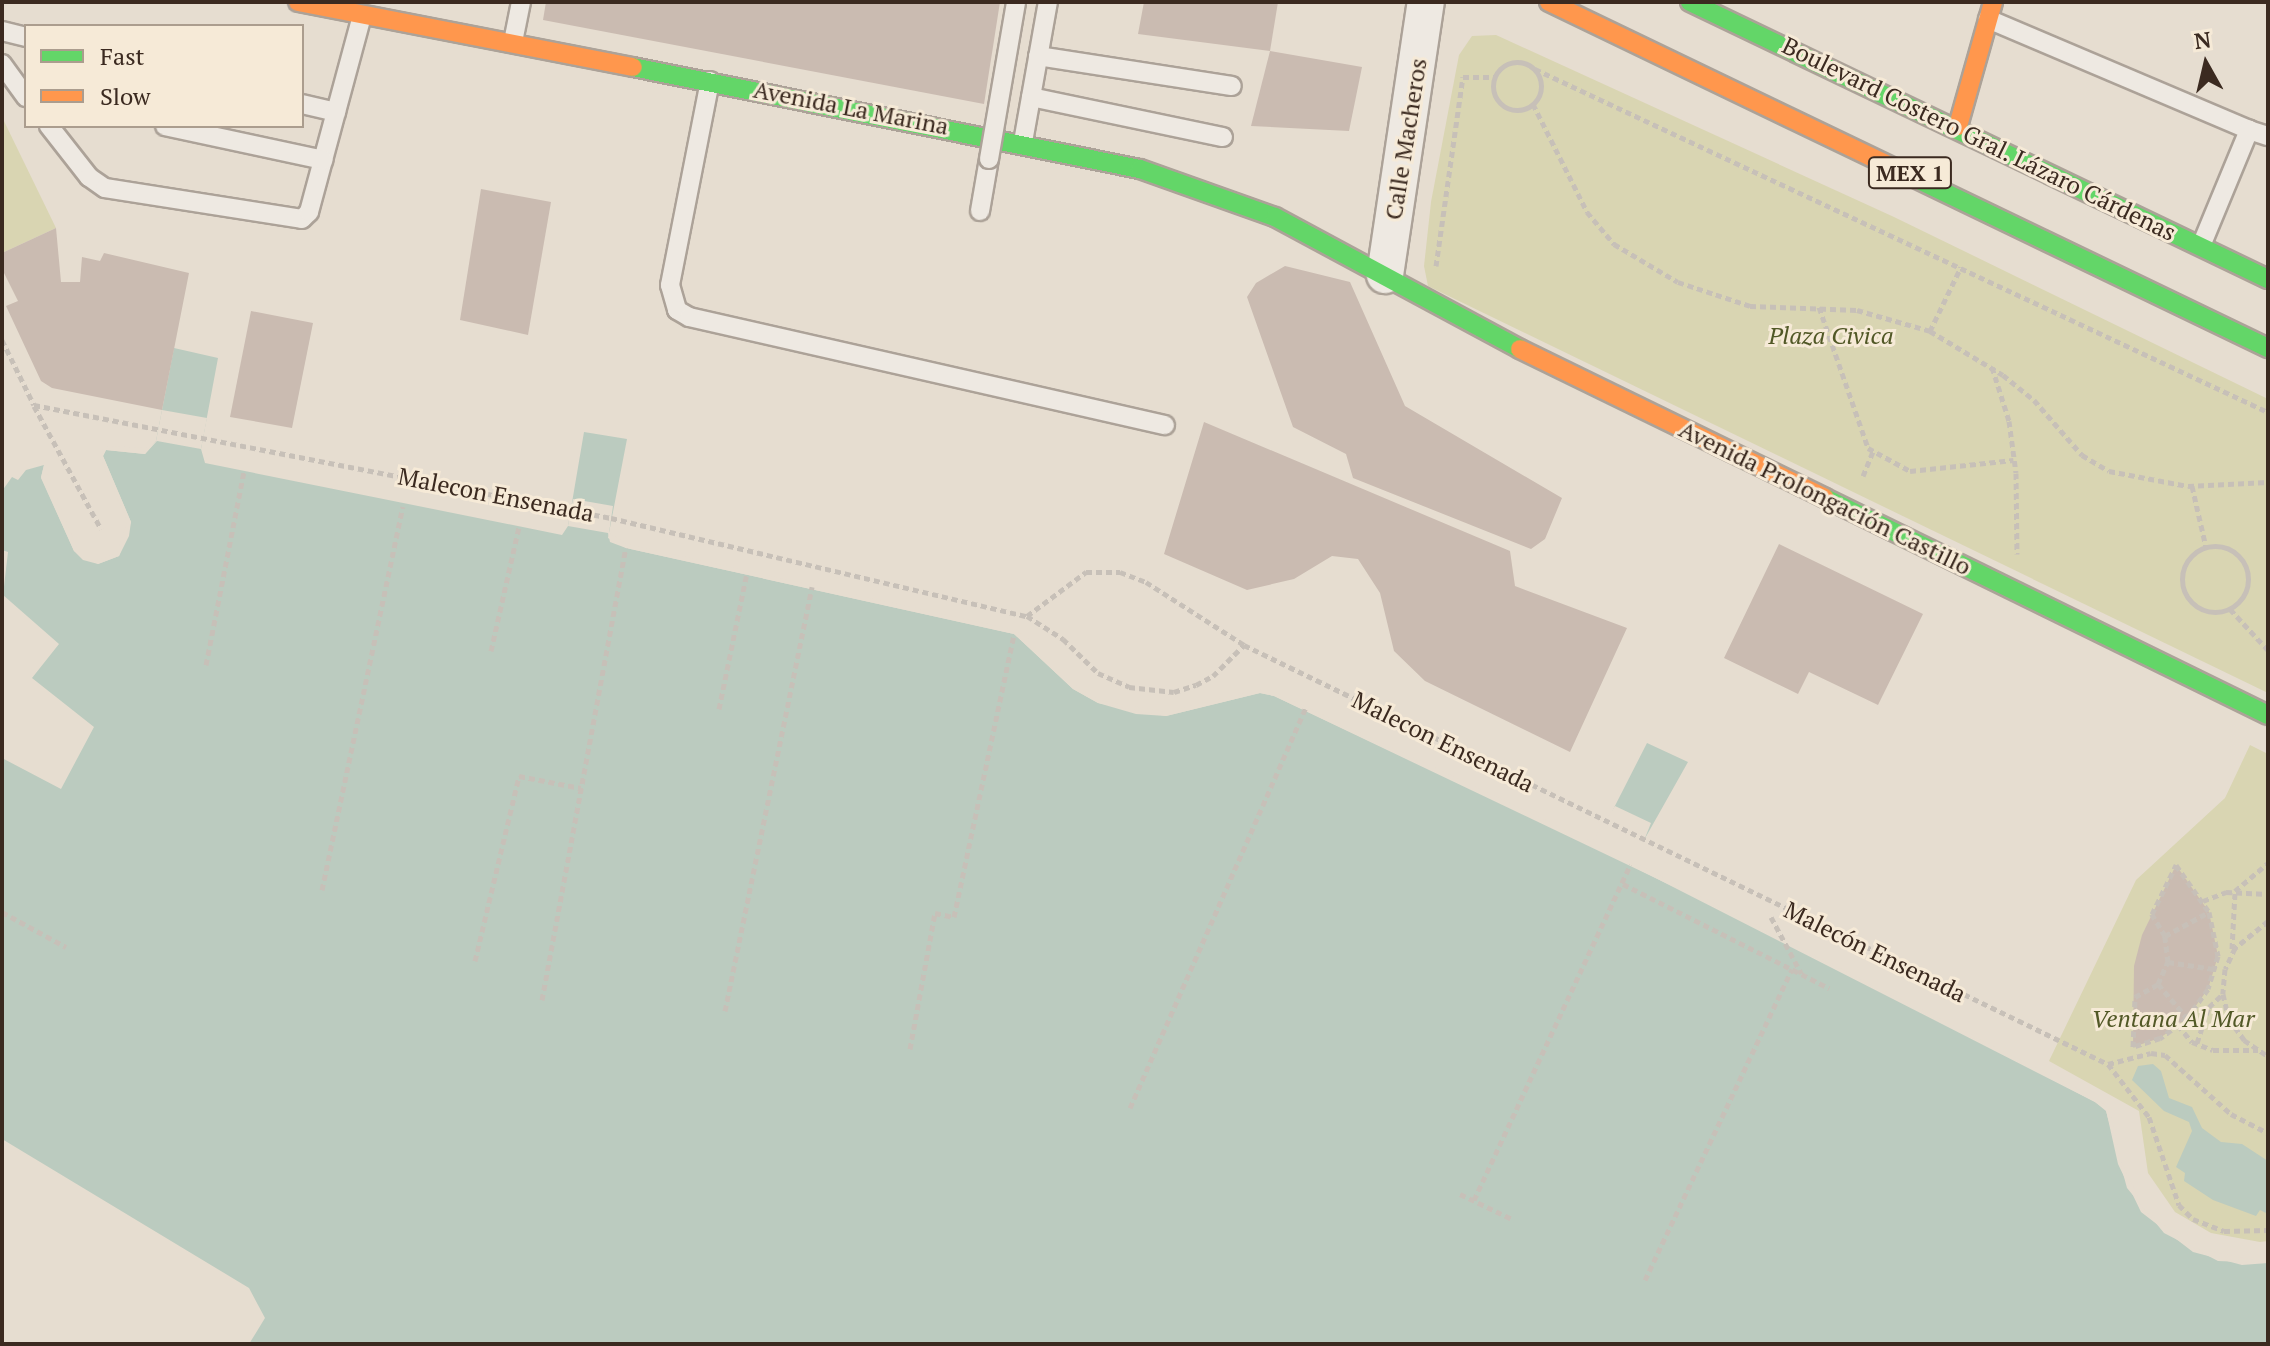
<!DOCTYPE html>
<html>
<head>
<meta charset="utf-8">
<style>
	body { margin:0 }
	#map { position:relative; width:2270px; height:1346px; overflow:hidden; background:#e6ddd0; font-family:"PT Serif",serif }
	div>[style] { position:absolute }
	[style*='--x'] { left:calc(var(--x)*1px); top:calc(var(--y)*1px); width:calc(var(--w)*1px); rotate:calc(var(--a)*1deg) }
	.green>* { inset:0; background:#d9d5b2 }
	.water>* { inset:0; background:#bbcbbf }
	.pier>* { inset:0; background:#e6ddd0 }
	.building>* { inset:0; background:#cabbb1 }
	.path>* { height:5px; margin-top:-2.5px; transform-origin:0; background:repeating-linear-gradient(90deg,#c7c0b8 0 6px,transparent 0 10px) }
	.path>.ring { margin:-2.5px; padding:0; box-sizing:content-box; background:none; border:5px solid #c7c0b8; border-radius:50% }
	.roads { filter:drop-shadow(2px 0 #aca298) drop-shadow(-2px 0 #aca298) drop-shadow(0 2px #aca298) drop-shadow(0 -2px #aca298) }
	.lane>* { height:18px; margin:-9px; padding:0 9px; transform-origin:9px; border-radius:9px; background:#eee9e2 }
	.street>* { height:36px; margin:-18px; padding:0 18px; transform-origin:18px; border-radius:18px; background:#eee9e2 }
	.fast>* { height:18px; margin:-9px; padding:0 9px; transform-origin:9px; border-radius:9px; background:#63d668 }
	.slow>* { height:18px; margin:-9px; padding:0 9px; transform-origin:9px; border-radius:9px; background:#ff974d }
	.bridges { filter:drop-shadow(2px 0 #aca298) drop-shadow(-2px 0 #aca298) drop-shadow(0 2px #aca298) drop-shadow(0 -2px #aca298) }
	.lane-bridge>* { height:18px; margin:-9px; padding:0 9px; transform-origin:9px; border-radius:9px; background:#eee9e2 }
	span { translate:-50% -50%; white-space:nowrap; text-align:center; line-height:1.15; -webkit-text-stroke:6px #f6ead7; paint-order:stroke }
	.shield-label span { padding:2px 6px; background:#f6ead7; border:2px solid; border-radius:6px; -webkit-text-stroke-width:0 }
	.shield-label { font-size:22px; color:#3b2a20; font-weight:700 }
	.street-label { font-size:24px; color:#3b2a20 }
	.park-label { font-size:24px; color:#515826; font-style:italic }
	.frame { position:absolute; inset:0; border:4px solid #3b2a20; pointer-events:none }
	.legend { position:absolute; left:24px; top:24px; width:280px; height:104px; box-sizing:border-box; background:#f6ead7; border:2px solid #ab9d8e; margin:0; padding:10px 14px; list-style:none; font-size:24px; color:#3b2a20 }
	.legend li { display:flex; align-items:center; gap:16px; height:40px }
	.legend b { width:40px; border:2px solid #ab9d8e }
	.north { position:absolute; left:2166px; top:24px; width:80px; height:80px; -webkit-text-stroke:6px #f6ead7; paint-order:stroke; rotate:352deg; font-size:22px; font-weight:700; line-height:32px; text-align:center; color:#3b2a20 }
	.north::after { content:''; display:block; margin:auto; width:28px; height:36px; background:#3b2a20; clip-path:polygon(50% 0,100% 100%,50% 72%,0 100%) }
</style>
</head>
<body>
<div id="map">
	<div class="green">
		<div style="clip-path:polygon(1496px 35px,1894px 217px,2268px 399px,2268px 693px,1428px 286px,1424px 266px,1431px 202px,1459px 55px,1472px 36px)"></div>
		<div style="clip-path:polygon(2px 117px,56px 228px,2px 253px)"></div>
		<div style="clip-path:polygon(2250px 745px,2268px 754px,2268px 1241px,2260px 1242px,2211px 1233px,2175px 1212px,2148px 1173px,2139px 1111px,2049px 1061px,2136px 880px,2225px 798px)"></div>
	</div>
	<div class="water">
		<div style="clip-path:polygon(174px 348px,218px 358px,201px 449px,205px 463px,562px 535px,568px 526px,584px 432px,627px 439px,608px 538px,626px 548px,1014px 634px,1073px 689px,1098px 703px,1136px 714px,1166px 716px,1260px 693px,1274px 696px,1594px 847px,1647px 743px,1688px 762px,1630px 865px,2095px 1102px,2106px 1110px,2118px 1164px,2141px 1212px,2193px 1252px,2242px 1265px,2268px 1263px,2268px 1344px,249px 1344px,265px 1318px,249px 1288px,2px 1139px,2px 758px,61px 789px,94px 727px,32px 678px,59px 644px,3px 595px,8px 552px,2px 550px,2px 491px,12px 477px,18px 480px,26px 470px,44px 465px,41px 478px,74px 551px,98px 564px,119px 556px,131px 522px,103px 456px,106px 450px,145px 454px,156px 441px)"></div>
		<div style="clip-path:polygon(2153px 1064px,2161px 1071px,2169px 1098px,2192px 1107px,2202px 1128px,2221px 1142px,2242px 1144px,2268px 1161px,2268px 1214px,2260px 1210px,2256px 1216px,2213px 1200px,2184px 1181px,2185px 1173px,2176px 1167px,2192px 1131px,2189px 1122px,2164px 1111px,2132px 1080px,2138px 1066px)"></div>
	</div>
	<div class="pier">
		<div style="clip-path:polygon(162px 410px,207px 418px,201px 449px,157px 441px,145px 454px,106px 450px,103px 456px,131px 522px,129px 536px,119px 556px,98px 564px,83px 560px,74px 551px,41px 477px,44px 465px,77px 548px,97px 560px,117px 553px,127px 522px,99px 455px,105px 446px,149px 448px,156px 441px)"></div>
		<div style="clip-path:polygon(573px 499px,613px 506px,609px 533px,627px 544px,1015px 630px,1030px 639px,1076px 685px,1099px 700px,1166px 712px,1259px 689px,1275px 692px,1592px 842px,1615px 806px,1651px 823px,1635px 863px,2097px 1099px,2110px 1109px,2122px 1163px,2144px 1209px,2194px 1248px,2268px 1263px,2218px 1261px,2164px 1233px,2127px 1188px,2106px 1111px,2095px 1102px,1785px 940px,1274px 696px,1260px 693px,1166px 716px,1098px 703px,1073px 689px,1014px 634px,626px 548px,610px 542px,608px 533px,568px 526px)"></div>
	</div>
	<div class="building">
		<div style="clip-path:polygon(546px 2px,1000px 2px,984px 104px,543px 20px)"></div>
		<div style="clip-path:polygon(1144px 2px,1278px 2px,1270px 51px,1138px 34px)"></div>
		<div style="clip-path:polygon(1270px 51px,1362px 67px,1349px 131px,1251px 126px)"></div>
		<div style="clip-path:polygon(481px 189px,551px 202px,528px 335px,460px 320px)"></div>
		<div style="clip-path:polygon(56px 228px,61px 282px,80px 282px,82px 257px,100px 261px,104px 253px,189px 273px,162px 410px,52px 388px,41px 381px,6px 306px,18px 301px,2px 269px,2px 253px)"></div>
		<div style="clip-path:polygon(1285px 266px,1350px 282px,1405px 406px,1562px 498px,1545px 539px,1531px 549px,1353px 478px,1346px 454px,1293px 427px,1247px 297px,1256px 283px)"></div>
		<div style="clip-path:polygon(251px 311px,313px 323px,292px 428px,230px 417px)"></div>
		<div style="clip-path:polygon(1204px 422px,1510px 551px,1515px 586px,1627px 628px,1570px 752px,1425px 681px,1394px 651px,1380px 593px,1358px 559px,1332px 556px,1294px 579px,1247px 590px,1164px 554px)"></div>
		<div style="clip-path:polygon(1779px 544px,1923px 614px,1878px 705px,1809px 672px,1798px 694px,1724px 658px)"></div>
		<div style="clip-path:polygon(2176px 865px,2209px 912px,2218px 956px,2208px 989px,2187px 1018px,2160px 1038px,2133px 1047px,2134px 966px,2142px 935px)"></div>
	</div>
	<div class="path">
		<div class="ring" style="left:1493px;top:62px;width:43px;height:43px"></div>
		<div style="--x:1535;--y:69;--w:809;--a:25.08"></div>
		<div style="--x:1533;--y:104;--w:121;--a:63.4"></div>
		<div style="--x:1587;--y:212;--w:42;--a:49.8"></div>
		<div style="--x:1614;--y:244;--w:74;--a:30.7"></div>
		<div style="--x:1678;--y:282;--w:76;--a:18.4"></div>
		<div style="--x:1750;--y:306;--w:107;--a:2.1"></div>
		<div style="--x:1857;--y:310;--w:76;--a:16"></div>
		<div style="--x:1930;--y:331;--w:85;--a:31.1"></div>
		<div style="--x:2003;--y:375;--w:40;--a:39"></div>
		<div style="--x:2034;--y:400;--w:73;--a:48.9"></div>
		<div style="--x:2082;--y:455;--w:31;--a:31"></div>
		<div style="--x:2109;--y:471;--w:80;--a:10.8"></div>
		<div style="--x:2188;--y:486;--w:80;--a:-2.9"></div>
		<div style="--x:1436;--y:266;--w:191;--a:-81.9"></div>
		<div style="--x:1463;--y:77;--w:32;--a:0"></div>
		<div style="--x:1819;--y:307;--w:149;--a:70.8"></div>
		<div style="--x:1868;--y:448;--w:48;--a:28.7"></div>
		<div style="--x:1910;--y:471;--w:104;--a:-6.1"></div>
		<div style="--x:1930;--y:331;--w:71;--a:-64.2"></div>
		<div style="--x:2;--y:340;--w:72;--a:63.8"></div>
		<div style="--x:34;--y:405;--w:588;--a:11.08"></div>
		<div style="--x:611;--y:518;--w:427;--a:13.3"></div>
		<div style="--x:1027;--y:616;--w:43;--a:32.6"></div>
		<div style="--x:1063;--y:639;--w:49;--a:44.2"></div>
		<div style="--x:1098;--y:673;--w:34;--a:24"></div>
		<div style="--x:1129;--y:687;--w:45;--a:6.3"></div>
		<div style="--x:1174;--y:692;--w:23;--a:-18"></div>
		<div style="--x:1196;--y:685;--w:19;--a:-28"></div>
		<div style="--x:1213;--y:676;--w:44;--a:-45"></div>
		<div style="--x:1992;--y:367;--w:57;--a:72.5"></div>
		<div style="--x:2009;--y:421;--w:52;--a:82.3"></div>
		<div style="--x:2016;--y:473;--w:81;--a:89.3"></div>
		<div style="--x:34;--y:406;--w:140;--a:61.4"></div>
		<div style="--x:1863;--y:476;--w:27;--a:-68"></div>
		<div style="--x:2192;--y:486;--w:63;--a:77.1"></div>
		<div class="ring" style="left:2182px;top:546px;width:61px;height:61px"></div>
		<div style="--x:2230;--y:609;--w:56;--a:47.2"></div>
		<div style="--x:1027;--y:616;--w:74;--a:-36.7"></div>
		<div style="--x:1086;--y:572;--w:34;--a:0"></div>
		<div style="--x:1120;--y:572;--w:28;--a:21"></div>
		<div style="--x:1146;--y:582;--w:117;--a:32.7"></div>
		<div style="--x:1244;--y:645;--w:960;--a:25.87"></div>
		<div style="--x:2108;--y:1064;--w:67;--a:52.3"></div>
		<div style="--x:2149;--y:1117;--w:93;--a:71.2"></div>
		<div style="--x:2179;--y:1205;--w:20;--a:45"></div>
		<div style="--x:2193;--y:1219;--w:33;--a:21"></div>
		<div style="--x:2224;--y:1231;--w:44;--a:-1.3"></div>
		<div style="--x:491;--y:651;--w:127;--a:-77.3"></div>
		<div style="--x:206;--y:665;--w:197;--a:-78.9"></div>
		<div style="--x:719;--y:709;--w:139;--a:-78.4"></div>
		<div style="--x:2176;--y:865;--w:57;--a:54.9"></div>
		<div style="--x:2209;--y:912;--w:45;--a:78.4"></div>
		<div style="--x:2218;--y:956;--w:34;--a:107"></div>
		<div style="--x:2208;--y:989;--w:36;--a:126"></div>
		<div style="--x:2187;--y:1018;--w:34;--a:143"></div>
		<div style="--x:2160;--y:1038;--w:28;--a:162"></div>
		<div style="--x:2133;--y:1047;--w:50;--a:-87.7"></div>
		<div style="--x:2135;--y:997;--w:26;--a:-29"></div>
		<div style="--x:2158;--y:984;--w:24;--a:-66"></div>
		<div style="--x:2168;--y:962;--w:26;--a:-97"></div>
		<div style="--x:2165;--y:936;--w:26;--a:-121"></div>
		<div style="--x:2152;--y:914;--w:55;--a:-63.9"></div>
		<div style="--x:1623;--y:884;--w:231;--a:26.8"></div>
		<div style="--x:322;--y:890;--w:392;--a:-78.1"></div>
		<div style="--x:2203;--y:901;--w:25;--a:-21"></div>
		<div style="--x:2226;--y:892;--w:42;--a:2.7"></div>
		<div style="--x:2;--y:912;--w:73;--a:28.7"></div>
		<div style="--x:1771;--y:917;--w:64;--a:61.8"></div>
		<div style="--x:2268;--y:921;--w:43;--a:140.7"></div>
		<div style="--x:2235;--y:948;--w:23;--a:115"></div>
		<div style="--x:2225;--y:969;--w:25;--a:95"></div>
		<div style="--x:2223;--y:994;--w:26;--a:77"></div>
		<div style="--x:2229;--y:1019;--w:26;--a:54"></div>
		<div style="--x:2244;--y:1040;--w:29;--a:34"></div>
		<div style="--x:2165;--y:936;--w:50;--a:-28.6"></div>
		<div style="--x:2232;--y:949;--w:58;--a:-87"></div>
		<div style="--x:2235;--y:891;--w:43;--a:-40.3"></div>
		<div style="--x:475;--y:961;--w:190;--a:-76.6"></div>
		<div style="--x:519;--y:776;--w:63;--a:11"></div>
		<div style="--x:2168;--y:962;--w:46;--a:8.8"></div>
		<div style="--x:2158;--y:984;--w:45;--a:49.5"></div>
		<div style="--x:542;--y:1000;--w:460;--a:-79.5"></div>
		<div style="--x:725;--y:1011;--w:433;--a:-78.4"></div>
		<div style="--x:2178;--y:1025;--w:22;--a:51"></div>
		<div style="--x:2192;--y:1042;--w:22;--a:21"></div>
		<div style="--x:2213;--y:1050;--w:45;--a:0"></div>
		<div style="--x:2197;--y:1043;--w:38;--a:-72"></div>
		<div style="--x:2209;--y:1007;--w:19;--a:-43"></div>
		<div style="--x:910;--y:1049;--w:138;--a:-79.6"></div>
		<div style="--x:935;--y:913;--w:19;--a:12"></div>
		<div style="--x:954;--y:917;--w:289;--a:-78"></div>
		<div style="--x:2108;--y:1064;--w:44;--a:-14.3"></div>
		<div style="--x:2151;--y:1053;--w:14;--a:8"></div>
		<div style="--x:2165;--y:1055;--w:89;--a:41.8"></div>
		<div style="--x:2231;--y:1114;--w:42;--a:27.2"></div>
		<div style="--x:1130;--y:1108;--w:436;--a:-66.3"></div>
		<div style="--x:1460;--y:1194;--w:60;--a:25.7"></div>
		<div style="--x:1474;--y:1200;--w:370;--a:-65"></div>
		<div style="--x:1645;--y:1280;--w:344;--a:-64.7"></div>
	</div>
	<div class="roads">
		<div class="lane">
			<div style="--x:1988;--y:19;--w:284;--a:23"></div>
			<div style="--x:2;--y:31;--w:25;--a:14"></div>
			<div style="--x:513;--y:42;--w:41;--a:-78.7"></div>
			<div style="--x:1038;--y:56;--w:196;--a:8.8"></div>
			<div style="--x:2;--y:64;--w:41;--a:54"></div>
			<div style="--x:710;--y:81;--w:208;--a:101.1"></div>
			<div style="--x:670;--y:285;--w:26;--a:74"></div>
			<div style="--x:677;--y:310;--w:14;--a:30"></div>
			<div style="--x:689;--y:317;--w:488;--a:12.8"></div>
			<div style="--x:1031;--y:97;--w:196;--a:11.8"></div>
			<div style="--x:302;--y:104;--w:35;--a:13"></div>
			<div style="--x:49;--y:126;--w:65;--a:51.9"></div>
			<div style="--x:89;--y:177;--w:19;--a:35"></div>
			<div style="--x:105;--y:188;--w:199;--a:8.9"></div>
			<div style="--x:302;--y:219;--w:10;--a:-45"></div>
			<div style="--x:309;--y:212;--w:203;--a:-74.9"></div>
			<div style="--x:165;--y:126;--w:162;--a:12.1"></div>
			<div style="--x:1023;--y:142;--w:142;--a:-79.9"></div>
			<div style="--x:980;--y:211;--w:53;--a:-80.2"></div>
			<div style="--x:2201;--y:246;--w:126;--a:-67.5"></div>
			<div style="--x:2249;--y:130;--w:20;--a:18"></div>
		</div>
		<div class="street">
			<div style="--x:1385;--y:275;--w:276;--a:-81.5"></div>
		</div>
		<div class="fast">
			<div style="--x:1690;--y:2;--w:641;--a:25.61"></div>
			<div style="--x:633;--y:67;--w:517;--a:11.38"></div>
			<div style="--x:1140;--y:169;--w:143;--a:19.6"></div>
			<div style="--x:1275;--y:217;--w:278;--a:28.3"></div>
			<div style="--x:1896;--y:169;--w:413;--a:25.7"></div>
			<div style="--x:1825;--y:498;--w:493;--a:26.1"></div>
		</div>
		<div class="slow">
			<div style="--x:298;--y:2;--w:341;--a:11"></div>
			<div style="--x:1549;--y:2;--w:385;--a:25.7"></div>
			<div style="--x:1958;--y:126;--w:129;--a:-74.2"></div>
			<div style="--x:1520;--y:349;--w:339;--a:26"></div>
		</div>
	</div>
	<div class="bridges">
		<div class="lane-bridge">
			<div style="--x:989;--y:159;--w:159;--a:-80.2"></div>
		</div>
	</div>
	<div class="shield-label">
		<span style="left:1910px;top:173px">MEX 1</span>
	</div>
	<div class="street-label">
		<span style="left:851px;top:108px;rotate:11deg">Avenida La Marina</span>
		<span style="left:1406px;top:139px;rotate:-81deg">Calle Macheros</span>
		<span style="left:1979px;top:139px;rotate:26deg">Boulevard Costero Gral. Lázaro Cárdenas</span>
		<span style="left:496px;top:495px;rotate:11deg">Malecon Ensenada</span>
		<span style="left:1825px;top:498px;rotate:26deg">Avenida Prolongación Castillo</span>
		<span style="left:1443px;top:742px;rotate:26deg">Malecon Ensenada</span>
		<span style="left:1875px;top:952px;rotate:26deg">Malecón Ensenada</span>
	</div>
	<div class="park-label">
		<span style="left:1831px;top:336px">Plaza Civica</span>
		<span style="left:2173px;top:1019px">Ventana Al Mar</span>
	</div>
	<div class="frame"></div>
	<ul class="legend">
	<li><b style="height:10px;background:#63d668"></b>Fast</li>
	<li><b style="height:10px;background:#ff974d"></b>Slow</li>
	</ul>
	<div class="north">N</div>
</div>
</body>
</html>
